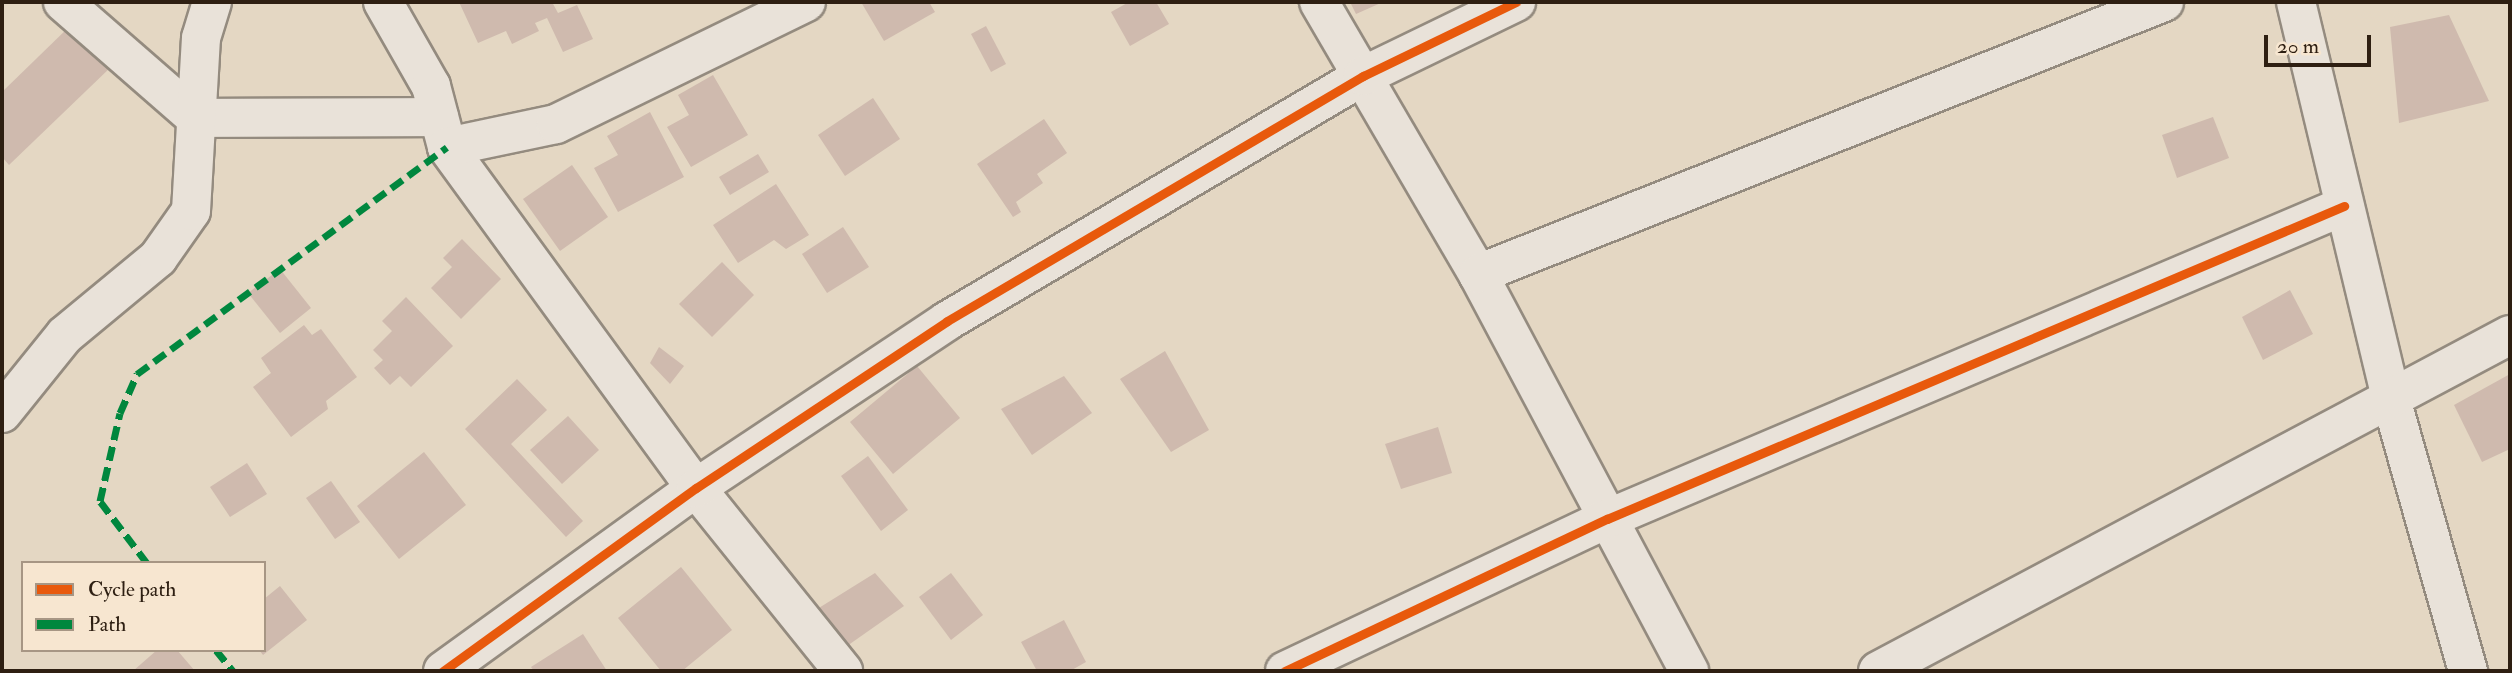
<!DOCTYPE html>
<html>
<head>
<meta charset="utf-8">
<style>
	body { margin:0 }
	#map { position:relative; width:2512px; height:673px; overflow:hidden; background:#e4d7c3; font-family:"IM FELL Double Pica",serif }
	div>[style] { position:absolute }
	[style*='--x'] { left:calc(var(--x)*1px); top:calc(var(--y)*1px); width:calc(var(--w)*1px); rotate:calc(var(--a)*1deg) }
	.building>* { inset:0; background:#cfbaae }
	.roads { filter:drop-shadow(2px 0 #948b7f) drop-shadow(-2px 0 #948b7f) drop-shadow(0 2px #948b7f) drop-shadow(0 -2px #948b7f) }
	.street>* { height:38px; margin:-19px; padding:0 19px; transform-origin:19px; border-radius:19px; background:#e9e2d9 }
	.quiet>* { height:7px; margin-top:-3.5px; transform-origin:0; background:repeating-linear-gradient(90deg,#00873e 0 14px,transparent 0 21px) }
	.cycleway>* { height:9px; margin:-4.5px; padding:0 4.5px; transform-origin:4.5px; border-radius:4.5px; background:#e8590c }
	span { translate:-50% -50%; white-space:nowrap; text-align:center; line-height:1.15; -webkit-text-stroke:5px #f7e6d0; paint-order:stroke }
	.frame { position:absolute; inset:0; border:4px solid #2e1f12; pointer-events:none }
	.legend { position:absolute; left:21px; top:561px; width:245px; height:91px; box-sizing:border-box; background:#f7e6d0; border:2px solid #a79684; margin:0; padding:9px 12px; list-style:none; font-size:21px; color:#2e1f12 }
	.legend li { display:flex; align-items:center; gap:14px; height:35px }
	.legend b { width:35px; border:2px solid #a79684 }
	.scale { position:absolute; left:2264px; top:35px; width:107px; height:32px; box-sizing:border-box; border:4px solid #2e1f12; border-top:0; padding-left:9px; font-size:21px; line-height:24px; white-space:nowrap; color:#2e1f12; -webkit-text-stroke:5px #f7e6d0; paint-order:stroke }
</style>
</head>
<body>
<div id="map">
	<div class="building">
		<div style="clip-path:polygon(459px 2px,552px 2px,558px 13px,577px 5px,593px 39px,563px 52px,547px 18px,535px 23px,539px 31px,512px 44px,506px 31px,478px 43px)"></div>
		<div style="clip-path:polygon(861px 2px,929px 2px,935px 12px,884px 41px)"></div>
		<div style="clip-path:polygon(1129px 2px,1156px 2px,1169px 24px,1130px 46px,1111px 12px)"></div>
		<div style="clip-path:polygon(1350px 2px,1383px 2px,1356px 14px)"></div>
		<div style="clip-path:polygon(2449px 15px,2489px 101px,2399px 123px,2390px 27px)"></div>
		<div style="clip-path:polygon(72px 24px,112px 66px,9px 165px,2px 157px,2px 92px)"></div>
		<div style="clip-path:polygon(986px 26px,1006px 64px,991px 72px,971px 34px)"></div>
		<div style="clip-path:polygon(713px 75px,748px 135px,691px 167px,667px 127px,689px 115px,678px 95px)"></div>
		<div style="clip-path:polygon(873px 98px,900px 139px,845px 176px,818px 135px)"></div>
		<div style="clip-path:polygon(650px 112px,684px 177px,618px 212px,594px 168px,618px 155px,607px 136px)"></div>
		<div style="clip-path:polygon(2213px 117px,2229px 158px,2177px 178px,2162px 135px)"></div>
		<div style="clip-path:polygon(1044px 119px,1067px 153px,1037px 174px,1043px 183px,1016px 202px,1021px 212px,1013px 217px,977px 164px)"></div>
		<div style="clip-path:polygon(758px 154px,769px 172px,730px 195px,719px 177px)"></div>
		<div style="clip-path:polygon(572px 165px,608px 217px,560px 251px,523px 199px)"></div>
		<div style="clip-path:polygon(776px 184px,809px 235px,786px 249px,774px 240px,738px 263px,713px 225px)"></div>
		<div style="clip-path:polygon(843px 227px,869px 267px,827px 293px,802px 254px)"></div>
		<div style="clip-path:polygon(462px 239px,501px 279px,461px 319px,431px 288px,452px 267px,443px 258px)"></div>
		<div style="clip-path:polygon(722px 262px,754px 295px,712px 337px,679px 304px)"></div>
		<div style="clip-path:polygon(280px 269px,311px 308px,280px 333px,248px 293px)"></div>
		<div style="clip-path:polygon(2290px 290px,2313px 334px,2263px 360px,2242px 317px)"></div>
		<div style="clip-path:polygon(406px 297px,453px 346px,411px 387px,400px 376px,390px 385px,374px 368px,383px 360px,373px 350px,392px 331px,382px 321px)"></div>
		<div style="clip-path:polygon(304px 325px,312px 335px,321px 329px,357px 377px,326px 401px,328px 409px,291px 437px,253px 387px,271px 373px,261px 358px)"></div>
		<div style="clip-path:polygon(659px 347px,684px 366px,670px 384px,650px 363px)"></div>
		<div style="clip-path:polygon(1165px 351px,1209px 430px,1171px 452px,1120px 379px)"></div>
		<div style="clip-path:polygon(917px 366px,960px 418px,893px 474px,850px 422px)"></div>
		<div style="clip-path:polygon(2510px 374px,2510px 449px,2482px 462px,2454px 405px)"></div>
		<div style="clip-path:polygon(1064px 376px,1092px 413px,1032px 455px,1001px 409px)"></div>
		<div style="clip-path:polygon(517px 379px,547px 410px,511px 444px,583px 521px,566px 537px,465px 429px)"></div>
		<div style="clip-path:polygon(568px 416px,599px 450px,562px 484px,530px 450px)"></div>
		<div style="clip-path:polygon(1438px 427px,1452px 473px,1401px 489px,1385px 444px)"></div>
		<div style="clip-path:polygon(424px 452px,466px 505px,399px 559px,357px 506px)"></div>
		<div style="clip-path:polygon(868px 456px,908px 510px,881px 531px,841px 476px)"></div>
		<div style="clip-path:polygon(247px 463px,267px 494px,230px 517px,210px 487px)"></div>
		<div style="clip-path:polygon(331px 481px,360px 522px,335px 539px,306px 498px)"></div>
		<div style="clip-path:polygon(681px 567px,732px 630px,682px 671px,661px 671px,618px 618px)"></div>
		<div style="clip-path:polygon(875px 573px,904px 606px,847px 646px,814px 611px)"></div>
		<div style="clip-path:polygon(951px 573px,983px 615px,951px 640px,919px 597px)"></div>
		<div style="clip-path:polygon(280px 586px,307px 620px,263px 655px,259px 650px,264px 650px,264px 599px)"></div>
		<div style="clip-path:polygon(1064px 620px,1086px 662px,1070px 671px,1037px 671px,1021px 642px)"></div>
		<div style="clip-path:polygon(583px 634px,607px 671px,534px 671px,531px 667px)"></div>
		<div style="clip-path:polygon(157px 650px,177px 650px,195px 671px,133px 671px)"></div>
	</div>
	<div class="roads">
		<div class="street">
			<div style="--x:63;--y:2;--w:176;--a:41.1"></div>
			<div style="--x:196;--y:118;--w:243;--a:-0.2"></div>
			<div style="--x:383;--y:2;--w:97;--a:60.3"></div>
			<div style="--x:431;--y:86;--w:63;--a:75.3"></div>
			<div style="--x:447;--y:147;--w:422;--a:53.9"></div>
			<div style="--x:696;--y:488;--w:235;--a:51.2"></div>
			<div style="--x:1319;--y:2;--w:315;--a:59.7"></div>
			<div style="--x:1478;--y:274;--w:450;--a:62"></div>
			<div style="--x:2296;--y:2;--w:408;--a:76.5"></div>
			<div style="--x:2391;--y:399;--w:283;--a:74.2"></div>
			<div style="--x:447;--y:147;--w:111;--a:-11.9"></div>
			<div style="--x:556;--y:124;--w:278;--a:-26"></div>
			<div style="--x:1478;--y:274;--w:738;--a:-21.63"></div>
			<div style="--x:2;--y:413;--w:100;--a:-51.1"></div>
			<div style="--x:65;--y:335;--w:121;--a:-39.6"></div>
			<div style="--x:158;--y:258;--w:57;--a:-54.9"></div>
			<div style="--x:191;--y:211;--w:173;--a:-86.7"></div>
			<div style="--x:201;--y:38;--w:38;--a:-73"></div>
			<div style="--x:443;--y:671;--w:312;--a:-35.9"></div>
			<div style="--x:696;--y:488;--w:301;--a:-33.6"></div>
			<div style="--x:947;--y:321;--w:483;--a:-30.5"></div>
			<div style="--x:1363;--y:76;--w:170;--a:-25.8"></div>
			<div style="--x:1285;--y:671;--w:356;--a:-25.3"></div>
			<div style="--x:1607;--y:519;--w:801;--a:-23.01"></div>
			<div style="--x:1878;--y:671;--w:716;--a:-28"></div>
		</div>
	</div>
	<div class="quiet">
		<div style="--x:147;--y:563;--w:78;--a:-127.2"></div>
		<div style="--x:100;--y:501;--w:90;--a:-77.2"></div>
		<div style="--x:120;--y:413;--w:43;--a:-66.4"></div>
		<div style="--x:137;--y:374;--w:384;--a:-36.2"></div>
		<div style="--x:216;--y:650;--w:27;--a:51"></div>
	</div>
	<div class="cycleway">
		<div style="--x:443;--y:671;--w:312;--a:-35.9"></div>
		<div style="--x:696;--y:488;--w:301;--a:-33.6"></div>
		<div style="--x:947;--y:321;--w:483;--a:-30.5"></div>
		<div style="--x:1363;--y:76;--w:170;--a:-25.8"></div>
		<div style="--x:1285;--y:671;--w:356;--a:-25.3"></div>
		<div style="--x:1607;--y:519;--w:801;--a:-23.01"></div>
	</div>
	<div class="frame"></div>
	<ul class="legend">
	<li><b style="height:9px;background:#e8590c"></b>Cycle path</li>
	<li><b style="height:9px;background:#00873e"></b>Path</li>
	</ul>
	<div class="scale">20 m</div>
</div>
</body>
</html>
